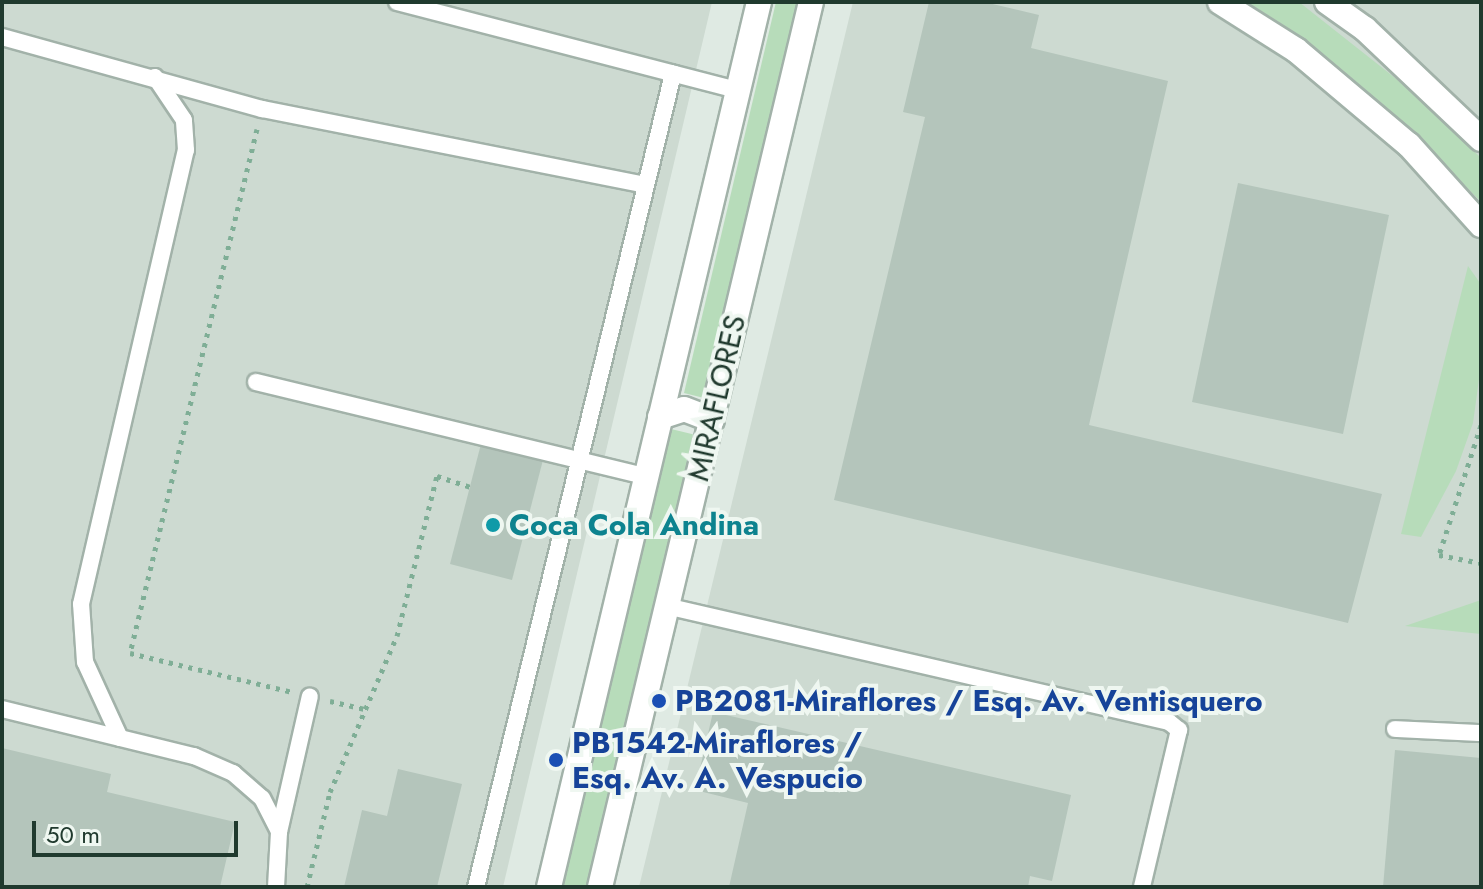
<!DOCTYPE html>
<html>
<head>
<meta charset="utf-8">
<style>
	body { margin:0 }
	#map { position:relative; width:1483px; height:889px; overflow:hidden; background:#dfeae3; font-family:Jost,sans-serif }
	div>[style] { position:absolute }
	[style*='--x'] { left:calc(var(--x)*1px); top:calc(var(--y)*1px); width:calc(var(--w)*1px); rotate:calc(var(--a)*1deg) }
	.built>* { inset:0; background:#cddad1 }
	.green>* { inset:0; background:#b7dcba }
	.building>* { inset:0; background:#b4c5bb }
	.path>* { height:5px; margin-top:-2.5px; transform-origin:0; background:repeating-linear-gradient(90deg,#7fae96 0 4px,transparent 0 10px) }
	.roads { filter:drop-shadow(2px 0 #a2b2a9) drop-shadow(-2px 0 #a2b2a9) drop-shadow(0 2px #a2b2a9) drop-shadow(0 -2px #a2b2a9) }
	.lane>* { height:16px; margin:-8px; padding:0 8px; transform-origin:8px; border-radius:8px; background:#fff }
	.secondary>* { height:24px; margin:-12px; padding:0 12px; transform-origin:12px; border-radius:12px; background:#fff }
	.dots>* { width:22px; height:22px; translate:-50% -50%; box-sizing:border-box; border:4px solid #eff7f1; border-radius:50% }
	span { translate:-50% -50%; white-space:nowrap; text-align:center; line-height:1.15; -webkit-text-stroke:8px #eff7f1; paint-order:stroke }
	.street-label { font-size:30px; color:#203a2e }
	.culture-label { font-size:30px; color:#0d838f; font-weight:700 }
	.left { translate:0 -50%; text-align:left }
	.transit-label { font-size:30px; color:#164399; font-weight:700 }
	.frame { position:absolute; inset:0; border:4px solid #203a2e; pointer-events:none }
	.scale { position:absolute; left:32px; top:821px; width:206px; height:36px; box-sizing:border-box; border:4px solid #203a2e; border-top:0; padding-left:10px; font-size:24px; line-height:28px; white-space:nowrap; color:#203a2e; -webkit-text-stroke:6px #eff7f1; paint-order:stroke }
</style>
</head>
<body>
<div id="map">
	<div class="built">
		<div style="clip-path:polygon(2px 2px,712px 2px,503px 887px,2px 887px)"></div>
		<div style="clip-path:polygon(853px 2px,1481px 2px,1481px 887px,639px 887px)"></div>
	</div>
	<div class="green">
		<div style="clip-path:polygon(776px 2px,802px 2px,708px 399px,684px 393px)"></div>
		<div style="clip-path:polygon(1238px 2px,1299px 2px,1418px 96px,1481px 158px,1481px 202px,1402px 121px,1295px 38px)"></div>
		<div style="clip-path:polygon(1468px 266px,1480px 283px,1480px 372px,1473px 423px,1456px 471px,1421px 537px,1401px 534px)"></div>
		<div style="clip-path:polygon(671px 429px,700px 436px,591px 887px,561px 887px)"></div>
		<div style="clip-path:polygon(1481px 600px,1481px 634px,1405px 626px)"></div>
	</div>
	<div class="building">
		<div style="clip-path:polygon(929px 2px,984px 2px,1039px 15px,1031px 48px,1168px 81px,1089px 425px,1382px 494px,1348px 623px,834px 500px,925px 117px,903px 112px)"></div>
		<div style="clip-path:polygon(1238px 183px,1389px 215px,1343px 434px,1192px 402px)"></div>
		<div style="clip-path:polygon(482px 440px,544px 456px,512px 580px,450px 564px)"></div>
		<div style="clip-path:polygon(713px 712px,1071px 795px,1052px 881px,1030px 876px,1028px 887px,729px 887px,748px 803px,695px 790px)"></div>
		<div style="clip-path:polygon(2px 748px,111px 774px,107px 792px,235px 822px,220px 887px,2px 887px)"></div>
		<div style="clip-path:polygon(1395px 750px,1481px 758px,1481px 887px,1383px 887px)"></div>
		<div style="clip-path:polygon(398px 769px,462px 784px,437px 887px,344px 887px,362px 810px,387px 816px)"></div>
	</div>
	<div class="path">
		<div style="--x:257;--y:129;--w:539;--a:103.62"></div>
		<div style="--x:130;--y:653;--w:168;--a:13.5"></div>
		<div style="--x:1481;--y:425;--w:137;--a:107.9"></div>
		<div style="--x:1439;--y:555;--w:43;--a:10.8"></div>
		<div style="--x:330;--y:701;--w:39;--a:13"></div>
		<div style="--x:307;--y:887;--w:98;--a:-76.4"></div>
		<div style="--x:330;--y:792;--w:170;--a:-66.8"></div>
		<div style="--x:397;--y:636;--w:165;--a:-76"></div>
		<div style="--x:437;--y:476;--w:35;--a:18"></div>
	</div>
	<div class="roads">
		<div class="lane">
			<div style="--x:397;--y:2;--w:351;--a:14.5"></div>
			<div style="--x:2;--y:37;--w:270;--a:15.5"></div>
			<div style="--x:262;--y:109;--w:391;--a:11.2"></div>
			<div style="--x:256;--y:382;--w:401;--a:13.6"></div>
			<div style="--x:666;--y:606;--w:516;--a:12.99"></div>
			<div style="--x:1169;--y:722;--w:13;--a:39"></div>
			<div style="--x:1179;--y:730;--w:161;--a:103.3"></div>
			<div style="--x:2;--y:709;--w:198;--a:13.8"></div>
			<div style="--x:194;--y:756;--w:43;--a:23.6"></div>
			<div style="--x:233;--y:773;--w:38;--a:41"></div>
			<div style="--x:262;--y:798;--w:38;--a:63"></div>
			<div style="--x:279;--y:832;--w:55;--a:93.1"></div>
			<div style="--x:1395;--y:729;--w:86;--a:2.7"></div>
			<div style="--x:120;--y:738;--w:84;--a:-114.7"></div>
			<div style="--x:85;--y:662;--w:58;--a:-93.9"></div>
			<div style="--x:81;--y:604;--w:466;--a:-77"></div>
			<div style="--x:186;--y:150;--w:30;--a:-94"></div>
			<div style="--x:184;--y:120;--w:52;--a:-124"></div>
			<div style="--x:279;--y:832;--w:139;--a:-77.2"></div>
			<div style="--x:476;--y:887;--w:837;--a:-76.38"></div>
		</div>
		<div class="secondary">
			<div style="--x:1220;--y:2;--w:90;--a:32.3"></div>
			<div style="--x:1296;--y:50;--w:148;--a:40.1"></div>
			<div style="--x:1409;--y:145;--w:108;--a:48"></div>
			<div style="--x:1327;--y:2;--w:47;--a:35.4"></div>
			<div style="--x:1365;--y:29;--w:160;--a:43.5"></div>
			<div style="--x:660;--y:417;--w:25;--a:-18"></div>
			<div style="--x:684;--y:409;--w:30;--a:21"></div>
			<div style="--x:549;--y:887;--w:910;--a:-76.65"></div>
			<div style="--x:600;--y:887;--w:910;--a:-76.59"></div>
		</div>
	</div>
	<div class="dots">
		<div style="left:493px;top:525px;background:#0f9aa8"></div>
		<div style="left:659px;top:701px;background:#1a4fb4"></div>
		<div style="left:556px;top:760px;background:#1a4fb4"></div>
	</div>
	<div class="street-label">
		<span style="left:717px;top:398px;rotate:-77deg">MIRAFLORES</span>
	</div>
	<div class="culture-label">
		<span class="left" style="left:509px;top:525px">Coca Cola Andina</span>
	</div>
	<div class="transit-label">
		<span class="left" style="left:675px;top:701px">PB2081-Miraflores / Esq. Av. Ventisquero</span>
		<span class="left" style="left:572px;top:760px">PB1542-Miraflores /<br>Esq. Av. A. Vespucio</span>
	</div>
	<div class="frame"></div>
	<div class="scale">50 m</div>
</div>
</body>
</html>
